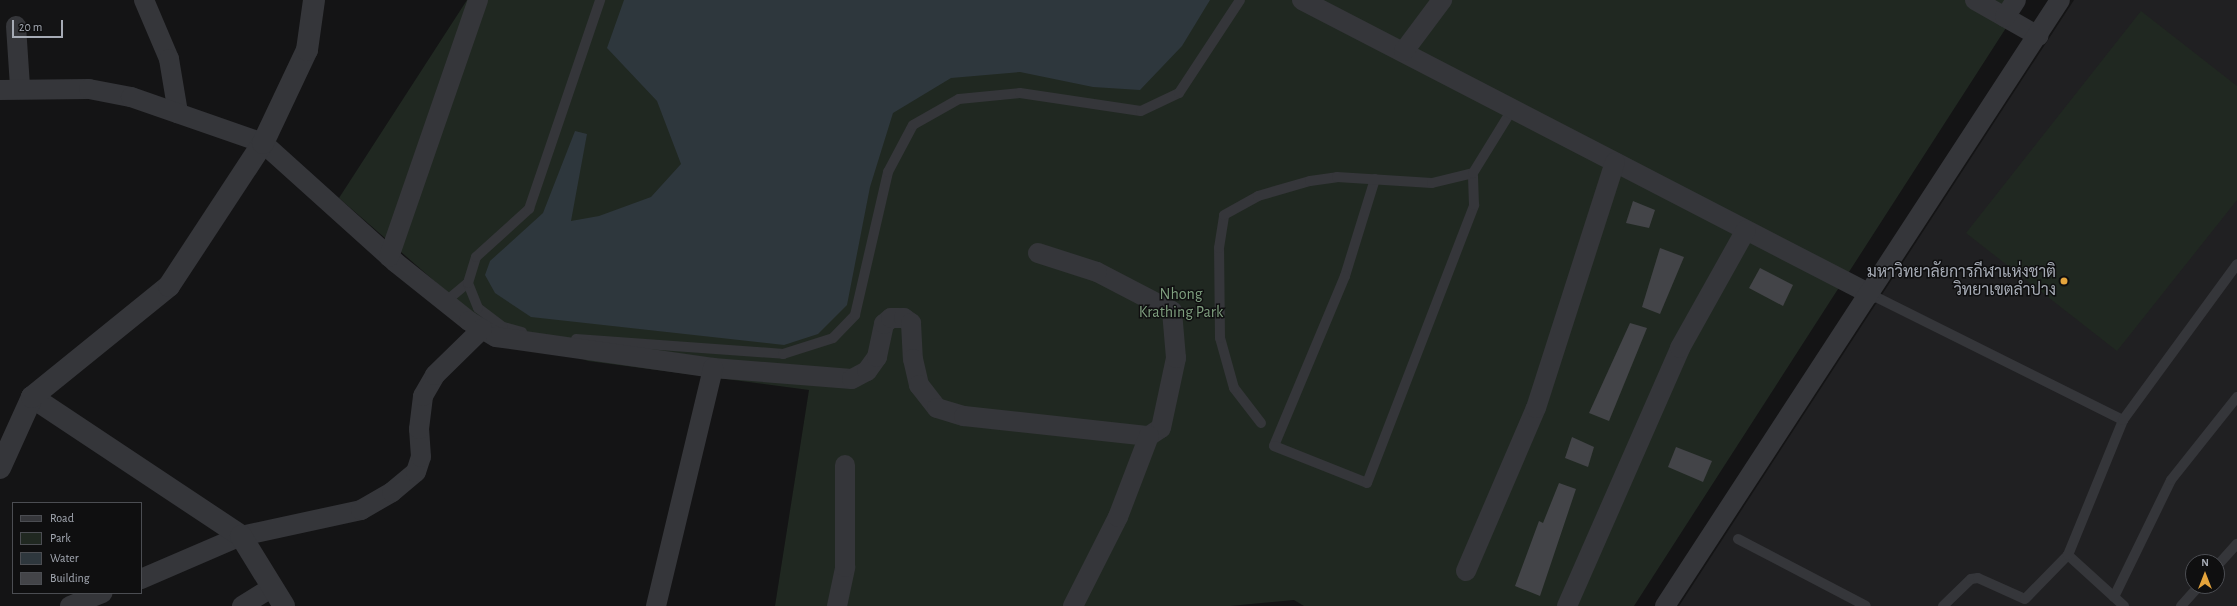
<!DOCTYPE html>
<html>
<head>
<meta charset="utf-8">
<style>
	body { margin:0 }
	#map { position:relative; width:2237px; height:606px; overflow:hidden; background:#141415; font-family:"Alegreya Sans",Sarabun,sans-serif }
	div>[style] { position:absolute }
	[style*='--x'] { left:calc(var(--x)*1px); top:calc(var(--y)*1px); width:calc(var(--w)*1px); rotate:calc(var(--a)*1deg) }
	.built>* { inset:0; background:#202022 }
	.green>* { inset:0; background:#202821 }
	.water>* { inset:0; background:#2e373d }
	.building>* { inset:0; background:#434448 }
	.service>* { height:10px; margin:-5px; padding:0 5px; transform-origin:5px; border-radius:5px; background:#35363a }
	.minor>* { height:20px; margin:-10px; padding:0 10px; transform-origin:10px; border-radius:10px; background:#35363a }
	.tertiary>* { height:22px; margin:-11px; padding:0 11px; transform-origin:11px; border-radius:11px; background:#35363a }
	.dots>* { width:11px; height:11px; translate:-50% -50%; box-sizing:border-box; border:2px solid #0f0f10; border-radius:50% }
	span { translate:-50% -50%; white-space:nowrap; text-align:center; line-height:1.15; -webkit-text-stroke:3px #0f0f10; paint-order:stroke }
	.poi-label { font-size:16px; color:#a6abb5 }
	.right { translate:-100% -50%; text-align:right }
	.park-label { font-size:16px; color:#7f9f7f }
	.legend { position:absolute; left:12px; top:502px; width:130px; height:92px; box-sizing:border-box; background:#0f0f10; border:1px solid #4b4d52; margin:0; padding:5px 7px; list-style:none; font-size:12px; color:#a6abb5 }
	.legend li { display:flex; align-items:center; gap:8px; height:20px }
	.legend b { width:20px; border:1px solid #4b4d52 }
	.north { position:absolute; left:2185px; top:554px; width:40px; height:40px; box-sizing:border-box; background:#0f0f10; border:1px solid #4b4d52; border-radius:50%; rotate:0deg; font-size:11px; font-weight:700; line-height:16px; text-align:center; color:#a6abb5 }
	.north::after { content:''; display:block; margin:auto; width:14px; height:18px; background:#e5a43c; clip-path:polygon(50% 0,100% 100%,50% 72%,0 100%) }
	.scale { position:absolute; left:12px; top:20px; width:51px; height:18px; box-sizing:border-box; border:2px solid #a6abb5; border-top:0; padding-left:5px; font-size:12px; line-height:14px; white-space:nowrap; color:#a6abb5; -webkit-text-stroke:3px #0f0f10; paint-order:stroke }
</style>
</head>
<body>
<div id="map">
	<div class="built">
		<div style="clip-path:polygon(evenodd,2074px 0,2237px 0,2237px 606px,1679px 606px,2074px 0,2193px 562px,2217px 562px,2217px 586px,2193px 586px,2193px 562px)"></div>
	</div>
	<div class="green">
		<div style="clip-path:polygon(467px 0,2024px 0,1634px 606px,1304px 606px,1294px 600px,1230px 606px,775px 606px,809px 390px,588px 361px,485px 325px,339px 198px)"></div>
		<div style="clip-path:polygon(2141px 11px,2237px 86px,2237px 200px,2117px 351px,1966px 233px)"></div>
	</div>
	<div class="water">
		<div style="clip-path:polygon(624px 0,1210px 0,1182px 46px,1140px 90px,1093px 87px,1020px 72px,951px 78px,893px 113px,870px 187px,847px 305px,818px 334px,784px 345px,531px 317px,495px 293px,485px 275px,490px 261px,543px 213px,575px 131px,587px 134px,571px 221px,599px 216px,651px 197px,681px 164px,657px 101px,607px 48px)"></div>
	</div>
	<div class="building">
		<div style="clip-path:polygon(1633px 201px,1655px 210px,1649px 228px,1626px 223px)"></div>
		<div style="clip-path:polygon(1660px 248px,1684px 257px,1660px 314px,1642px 307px)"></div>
		<div style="clip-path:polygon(1760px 268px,1793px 285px,1783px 306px,1749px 288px)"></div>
		<div style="clip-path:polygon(1630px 323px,1647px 328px,1609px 421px,1589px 413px)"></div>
		<div style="clip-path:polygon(1572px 437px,1594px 447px,1588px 467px,1565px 458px)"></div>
		<div style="clip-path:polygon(1676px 447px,1712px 461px,1703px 482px,1668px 467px)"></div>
		<div style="clip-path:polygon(1559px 483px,1576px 489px,1540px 596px,1515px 586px,1539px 521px,1543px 523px)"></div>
	</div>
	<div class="service">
		<div style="--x:1375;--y:179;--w:102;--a:107.2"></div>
		<div style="--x:1345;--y:276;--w:184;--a:112.7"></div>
		<div style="--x:1274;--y:446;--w:100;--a:21.7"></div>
		<div style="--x:1367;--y:483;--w:298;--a:-68.9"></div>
		<div style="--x:1474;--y:205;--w:32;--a:-92"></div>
		<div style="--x:1870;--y:294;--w:283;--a:26.5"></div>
		<div style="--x:445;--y:302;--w:30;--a:-40"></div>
		<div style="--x:522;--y:332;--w:20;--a:-165"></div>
		<div style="--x:503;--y:327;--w:31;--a:-143"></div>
		<div style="--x:478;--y:308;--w:27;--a:-112"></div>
		<div style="--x:468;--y:283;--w:27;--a:-73"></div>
		<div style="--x:476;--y:257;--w:72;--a:-42.2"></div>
		<div style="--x:529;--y:209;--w:221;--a:-71.2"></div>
		<div style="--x:576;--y:339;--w:208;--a:4.1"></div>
		<div style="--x:783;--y:354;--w:52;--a:-17.7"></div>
		<div style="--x:833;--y:338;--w:32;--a:-46"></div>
		<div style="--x:855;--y:315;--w:147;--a:-77"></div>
		<div style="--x:888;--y:172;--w:53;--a:-62"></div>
		<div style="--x:913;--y:125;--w:53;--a:-29.5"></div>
		<div style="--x:959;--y:99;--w:61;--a:-5.6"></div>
		<div style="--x:1020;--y:93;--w:122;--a:8.5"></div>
		<div style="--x:1141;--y:111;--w:42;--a:-25.3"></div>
		<div style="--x:1179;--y:93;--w:111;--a:-56.7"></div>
		<div style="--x:1261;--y:423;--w:44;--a:-127.6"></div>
		<div style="--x:1234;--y:388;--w:52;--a:-105.6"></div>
		<div style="--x:1220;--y:338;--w:90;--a:-90.6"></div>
		<div style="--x:1219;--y:248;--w:33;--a:-81"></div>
		<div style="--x:1224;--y:215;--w:39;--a:-29"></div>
		<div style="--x:1258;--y:196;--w:54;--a:-16.1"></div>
		<div style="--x:1310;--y:181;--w:27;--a:-8"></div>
		<div style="--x:1337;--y:177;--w:95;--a:3.6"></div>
		<div style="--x:1432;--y:183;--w:42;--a:-13.7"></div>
		<div style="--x:1473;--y:173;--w:76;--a:-58.4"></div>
		<div style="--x:1738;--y:539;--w:144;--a:27.6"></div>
		<div style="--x:2217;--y:566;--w:30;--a:-48"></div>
		<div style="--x:2114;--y:597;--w:130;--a:-64"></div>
		<div style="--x:2171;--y:480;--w:106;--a:-51.5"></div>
		<div style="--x:1943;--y:606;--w:39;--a:-44"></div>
		<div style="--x:1971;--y:579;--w:7;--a:-8"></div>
		<div style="--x:1978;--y:578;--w:51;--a:24.1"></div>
		<div style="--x:2025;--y:599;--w:62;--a:-45.7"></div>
		<div style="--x:2124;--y:606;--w:76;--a:-137.7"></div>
		<div style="--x:2068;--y:555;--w:146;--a:-67.8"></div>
		<div style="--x:2123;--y:420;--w:193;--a:-53.8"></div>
		<div style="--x:2181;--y:606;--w:27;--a:-48"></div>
	</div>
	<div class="minor">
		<div style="--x:144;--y:0;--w:64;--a:67"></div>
		<div style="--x:169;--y:59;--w:55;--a:80.5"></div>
		<div style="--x:1302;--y:0;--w:640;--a:27.37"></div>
		<div style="--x:1975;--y:0;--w:73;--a:29.7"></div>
		<div style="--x:2005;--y:17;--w:20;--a:-57"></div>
		<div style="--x:16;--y:26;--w:61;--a:86.2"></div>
		<div style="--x:1404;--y:51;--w:64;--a:-53.3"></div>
		<div style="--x:0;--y:90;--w:89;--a:-0.6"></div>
		<div style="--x:89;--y:89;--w:43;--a:10.8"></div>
		<div style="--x:131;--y:97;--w:140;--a:19.2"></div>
		<div style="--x:263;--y:143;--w:178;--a:42"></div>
		<div style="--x:395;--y:262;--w:95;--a:38.6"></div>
		<div style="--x:469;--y:321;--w:31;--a:31"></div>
		<div style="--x:496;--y:337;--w:219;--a:8.1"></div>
		<div style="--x:713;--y:368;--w:139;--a:4.5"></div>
		<div style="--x:852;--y:379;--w:17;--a:-28"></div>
		<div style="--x:867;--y:371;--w:17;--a:-54"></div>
		<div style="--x:877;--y:357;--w:34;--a:-78"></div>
		<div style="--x:884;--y:324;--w:9;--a:-41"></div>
		<div style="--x:891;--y:318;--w:13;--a:0"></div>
		<div style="--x:904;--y:318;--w:9;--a:36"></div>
		<div style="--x:911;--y:323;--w:36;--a:87"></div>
		<div style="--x:913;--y:359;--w:27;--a:77"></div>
		<div style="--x:919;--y:385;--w:29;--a:52"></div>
		<div style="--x:937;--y:408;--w:28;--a:17"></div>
		<div style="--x:964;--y:416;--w:186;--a:6.2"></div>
		<div style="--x:1149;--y:436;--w:14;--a:-34"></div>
		<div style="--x:1161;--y:428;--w:72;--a:-77.9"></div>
		<div style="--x:1176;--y:358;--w:47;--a:-94.9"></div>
		<div style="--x:1172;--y:311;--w:85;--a:-152.5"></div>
		<div style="--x:1097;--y:272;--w:62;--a:-162.1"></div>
		<div style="--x:389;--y:257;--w:272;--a:-70.9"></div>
		<div style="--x:1466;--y:571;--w:177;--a:-66.8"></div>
		<div style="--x:1536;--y:408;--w:258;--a:-72.2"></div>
		<div style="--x:141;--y:579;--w:109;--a:-23.3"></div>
		<div style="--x:241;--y:536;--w:123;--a:-12.2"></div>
		<div style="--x:361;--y:510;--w:36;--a:-30"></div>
		<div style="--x:392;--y:492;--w:31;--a:-40"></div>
		<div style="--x:416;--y:472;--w:16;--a:-72"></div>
		<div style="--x:421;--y:457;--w:28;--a:-94"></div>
		<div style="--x:419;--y:429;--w:33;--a:-83"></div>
		<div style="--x:423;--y:396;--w:24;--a:-60"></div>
		<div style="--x:435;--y:375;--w:66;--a:-44.4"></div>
		<div style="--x:70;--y:606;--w:35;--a:-22"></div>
		<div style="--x:242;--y:606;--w:36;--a:-32"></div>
		<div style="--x:656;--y:606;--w:245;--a:-76.5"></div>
		<div style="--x:837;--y:606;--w:40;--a:-78"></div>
		<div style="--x:845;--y:567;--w:102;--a:-90"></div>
		<div style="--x:1073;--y:606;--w:100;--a:-63.2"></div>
		<div style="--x:1118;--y:517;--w:87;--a:-69.1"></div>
		<div style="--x:1567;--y:606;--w:282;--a:-66.3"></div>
		<div style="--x:1680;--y:348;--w:135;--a:-60.8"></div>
		<div style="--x:1665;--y:606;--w:723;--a:-56.9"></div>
	</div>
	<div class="tertiary">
		<div style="--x:32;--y:397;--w:251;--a:33.6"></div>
		<div style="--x:241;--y:536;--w:82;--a:58.4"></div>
		<div style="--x:0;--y:468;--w:78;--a:-65.7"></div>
		<div style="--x:32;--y:397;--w:176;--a:-39"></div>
		<div style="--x:169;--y:286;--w:171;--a:-56.7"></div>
		<div style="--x:263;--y:143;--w:103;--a:-64.7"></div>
		<div style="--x:307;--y:50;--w:50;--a:-82"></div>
	</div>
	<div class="dots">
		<div style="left:2064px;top:281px;background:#e5a43c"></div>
	</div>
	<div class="poi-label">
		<span class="right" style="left:2056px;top:281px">มหาวิทยาลัยการกีฬาแห่งชาติ<br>วิทยาเขตลำปาง</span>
	</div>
	<div class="park-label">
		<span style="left:1181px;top:303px">Nhong<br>Krathing Park</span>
	</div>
	<ul class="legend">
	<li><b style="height:5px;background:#35363a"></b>Road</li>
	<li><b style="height:11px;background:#202821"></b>Park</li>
	<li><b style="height:11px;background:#2e373d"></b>Water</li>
	<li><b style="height:11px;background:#434448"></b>Building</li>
	</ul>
	<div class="north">N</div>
	<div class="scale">20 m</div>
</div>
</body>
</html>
